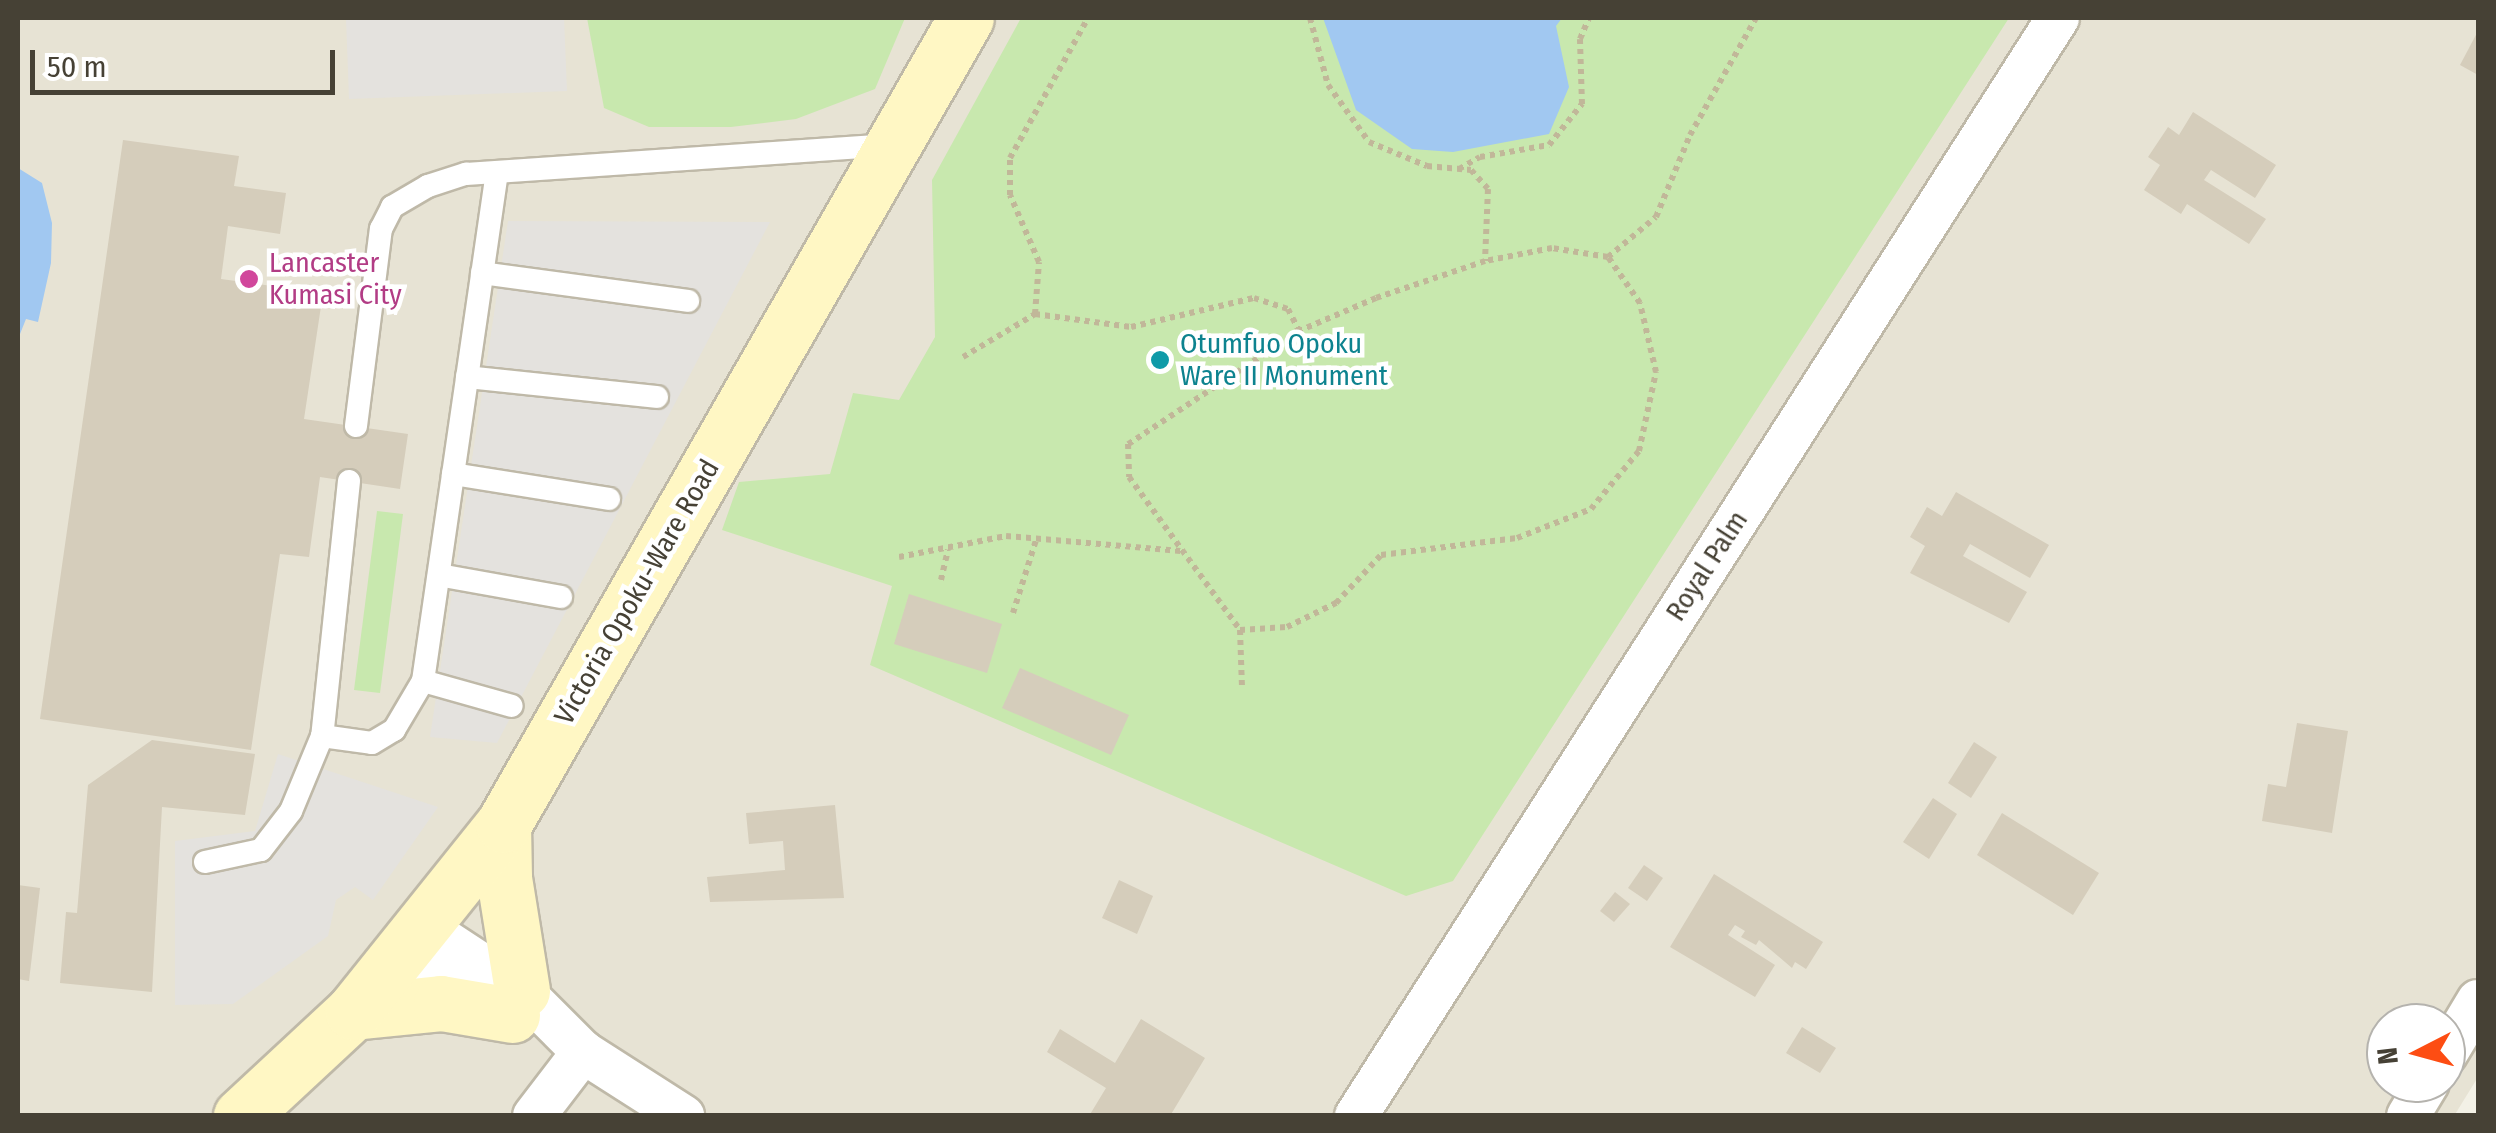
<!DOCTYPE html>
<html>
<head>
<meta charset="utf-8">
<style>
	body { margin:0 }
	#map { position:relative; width:2496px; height:1133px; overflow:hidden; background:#f3f1e6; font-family:"Fira Sans Condensed",sans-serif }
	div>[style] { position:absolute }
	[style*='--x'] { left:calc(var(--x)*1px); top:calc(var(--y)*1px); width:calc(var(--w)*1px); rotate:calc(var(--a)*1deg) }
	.residential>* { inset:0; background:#e7e3d4 }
	.green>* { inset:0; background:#c8e8ae }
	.parking>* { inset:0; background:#e4e2de }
	.water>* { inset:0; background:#a1c8f1 }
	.building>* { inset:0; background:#d5cdbb }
	.path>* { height:6px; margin-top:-3px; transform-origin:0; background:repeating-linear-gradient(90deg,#c1b799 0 5px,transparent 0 10px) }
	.roads { filter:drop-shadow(2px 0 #bfb9a8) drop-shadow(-2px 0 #bfb9a8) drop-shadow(0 2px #bfb9a8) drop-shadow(0 -2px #bfb9a8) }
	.lane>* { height:22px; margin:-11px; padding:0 11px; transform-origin:11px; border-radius:11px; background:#fff }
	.street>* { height:42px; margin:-21px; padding:0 21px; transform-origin:21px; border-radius:21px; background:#fff }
	.secondary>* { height:55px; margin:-27.5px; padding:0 27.5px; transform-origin:27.5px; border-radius:27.5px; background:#fff7c4 }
	.dots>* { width:28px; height:28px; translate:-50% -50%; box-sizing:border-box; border:5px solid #fff; border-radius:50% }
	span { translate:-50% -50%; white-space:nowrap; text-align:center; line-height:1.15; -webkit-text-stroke:9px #fff; paint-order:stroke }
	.hotel-label { font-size:28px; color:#b23c85 }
	.left { translate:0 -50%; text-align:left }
	.culture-label { font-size:28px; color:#0d838f }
	.street-label { font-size:28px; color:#464135 }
	.frame { position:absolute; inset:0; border:20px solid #464135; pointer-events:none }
	.north { position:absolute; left:2366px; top:1003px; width:100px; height:100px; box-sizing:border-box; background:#fff; border:2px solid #b5b3ae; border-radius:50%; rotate:264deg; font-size:28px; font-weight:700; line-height:40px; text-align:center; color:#464135 }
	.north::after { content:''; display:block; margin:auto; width:35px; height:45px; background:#fd4d13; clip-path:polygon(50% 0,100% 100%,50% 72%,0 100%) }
	.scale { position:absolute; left:30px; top:50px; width:305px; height:45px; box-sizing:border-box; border:5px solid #464135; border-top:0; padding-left:12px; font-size:30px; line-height:35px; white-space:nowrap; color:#464135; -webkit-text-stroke:8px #fff; paint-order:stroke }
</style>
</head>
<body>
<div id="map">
	<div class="residential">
		<div style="clip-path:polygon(evenodd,18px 18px,2478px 18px,2478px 1077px,2454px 1116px,18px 1115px,18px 18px,2386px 1023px,2446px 1023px,2446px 1083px,2386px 1083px,2386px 1023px)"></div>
	</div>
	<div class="green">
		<div style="clip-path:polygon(587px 18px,905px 18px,875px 89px,796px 119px,731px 127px,649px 127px,604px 108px)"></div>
		<div style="clip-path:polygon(1021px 18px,2009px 18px,1453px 881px,1406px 896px,870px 665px,892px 586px,722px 530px,739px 482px,830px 474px,853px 393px,899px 400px,935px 337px,932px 180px)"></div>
		<div style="clip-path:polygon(377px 511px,403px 514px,380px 693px,354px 690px)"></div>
	</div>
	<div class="parking">
		<div style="clip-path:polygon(346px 18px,564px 18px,567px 91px,349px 99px)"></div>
		<div style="clip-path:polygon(508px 221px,770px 222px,497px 743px,430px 737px)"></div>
		<div style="clip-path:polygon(278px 754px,438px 807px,373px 900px,355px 887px,336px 900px,328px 936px,233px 1004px,175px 1005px,175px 841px,255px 831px)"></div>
	</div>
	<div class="water">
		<div style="clip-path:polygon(1323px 18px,1562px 18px,1556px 26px,1569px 87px,1549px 134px,1453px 152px,1412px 149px,1356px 110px)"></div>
		<div style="clip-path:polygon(18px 168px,42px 183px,52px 223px,51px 263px,38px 322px,26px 319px,18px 339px)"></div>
	</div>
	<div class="building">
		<div style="clip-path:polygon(2478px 31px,2478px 75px,2460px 65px)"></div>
		<div style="clip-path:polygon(2193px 112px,2276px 165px,2255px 198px,2211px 170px,2204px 180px,2266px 219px,2249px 244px,2187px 204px,2181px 214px,2144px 190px,2160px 165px,2148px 157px,2168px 127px,2179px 135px)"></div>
		<div style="clip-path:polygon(123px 140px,239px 156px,234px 186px,286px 193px,280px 234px,228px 226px,221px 279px,323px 293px,304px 419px,408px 434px,400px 489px,320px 477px,309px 557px,280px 554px,251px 750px,40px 719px)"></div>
		<div style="clip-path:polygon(1956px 492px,2049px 545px,2030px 578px,1970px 544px,1963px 556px,2027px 592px,2009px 623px,1910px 573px,1925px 546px,1910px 537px,1927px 507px,1942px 516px)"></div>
		<div style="clip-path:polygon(909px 594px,1002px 624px,987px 673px,894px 644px)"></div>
		<div style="clip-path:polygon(1020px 668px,1129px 715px,1111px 755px,1002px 708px)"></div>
		<div style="clip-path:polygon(2297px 723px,2348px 731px,2332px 833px,2262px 821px,2268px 784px,2286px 787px)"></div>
		<div style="clip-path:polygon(152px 740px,255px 754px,245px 815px,162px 807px,152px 992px,60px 983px,66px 912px,77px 913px,88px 785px)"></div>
		<div style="clip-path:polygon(1974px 742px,1997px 757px,1971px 798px,1948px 783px)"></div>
		<div style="clip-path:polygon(1933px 798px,1957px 814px,1929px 859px,1903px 842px)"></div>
		<div style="clip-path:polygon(835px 805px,844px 898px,710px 902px,707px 877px,785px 870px,783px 841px,749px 844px,746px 813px)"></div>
		<div style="clip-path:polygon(2002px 813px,2099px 873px,2073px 915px,1977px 855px)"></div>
		<div style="clip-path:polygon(1644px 865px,1663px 878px,1647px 901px,1628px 888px)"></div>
		<div style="clip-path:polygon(1714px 874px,1823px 942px,1806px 969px,1795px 962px,1792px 968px,1759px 940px,1756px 945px,1741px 937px,1745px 931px,1735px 925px,1728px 935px,1775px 965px,1755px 997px,1670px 947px)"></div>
		<div style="clip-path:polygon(1119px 880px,1153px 896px,1137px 934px,1102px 918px)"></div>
		<div style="clip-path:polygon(18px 885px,40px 888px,29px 981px,18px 979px)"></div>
		<div style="clip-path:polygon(1615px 892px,1630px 904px,1614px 922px,1600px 911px)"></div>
		<div style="clip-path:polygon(1141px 1019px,1205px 1058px,1170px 1116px,1089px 1116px,1106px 1088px,1047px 1052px,1060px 1029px,1115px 1063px)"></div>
		<div style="clip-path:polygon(1802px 1027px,1836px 1048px,1820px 1073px,1786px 1053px)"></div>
	</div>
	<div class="path">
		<div style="--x:1310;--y:18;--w:69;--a:75"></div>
		<div style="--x:1328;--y:85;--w:70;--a:54.3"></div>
		<div style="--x:1369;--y:142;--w:63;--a:22.5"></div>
		<div style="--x:1427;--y:166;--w:44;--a:5.2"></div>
		<div style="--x:1471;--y:170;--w:25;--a:48"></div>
		<div style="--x:1488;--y:189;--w:72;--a:92.4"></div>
		<div style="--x:1459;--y:169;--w:24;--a:-30"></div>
		<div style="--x:1480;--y:157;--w:70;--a:-9.9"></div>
		<div style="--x:1549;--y:145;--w:53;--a:-51.2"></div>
		<div style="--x:1582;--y:104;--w:65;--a:-91.8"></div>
		<div style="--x:1580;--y:39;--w:23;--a:-67"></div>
		<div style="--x:1608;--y:257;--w:62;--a:-39.8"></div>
		<div style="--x:1656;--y:217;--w:89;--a:-67.5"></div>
		<div style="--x:1690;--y:135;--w:134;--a:-60.6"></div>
		<div style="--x:1035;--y:314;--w:97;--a:7.7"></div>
		<div style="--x:1131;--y:327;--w:126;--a:-13.3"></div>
		<div style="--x:1254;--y:298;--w:36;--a:18"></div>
		<div style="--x:1288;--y:309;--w:25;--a:63"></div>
		<div style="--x:963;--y:357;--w:84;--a:-30.8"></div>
		<div style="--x:1035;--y:314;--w:52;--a:-85.6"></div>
		<div style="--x:1039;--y:262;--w:73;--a:-113.4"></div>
		<div style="--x:1010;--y:195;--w:37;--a:-90"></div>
		<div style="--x:1010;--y:158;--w:160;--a:-60.9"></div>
		<div style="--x:899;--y:557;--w:109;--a:-11.1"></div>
		<div style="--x:1006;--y:536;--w:175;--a:4.9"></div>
		<div style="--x:941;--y:580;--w:31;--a:-77"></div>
		<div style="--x:1013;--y:613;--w:77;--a:-72.5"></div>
		<div style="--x:1240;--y:630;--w:47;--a:-3.7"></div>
		<div style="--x:1287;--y:627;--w:55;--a:-26.1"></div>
		<div style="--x:1336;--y:603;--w:66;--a:-46.8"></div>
		<div style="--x:1381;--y:555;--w:137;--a:-7.1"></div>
		<div style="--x:1517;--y:538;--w:79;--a:-21.4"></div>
		<div style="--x:1591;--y:509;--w:75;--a:-50.4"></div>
		<div style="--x:1639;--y:451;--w:81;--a:-77.9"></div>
		<div style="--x:1656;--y:372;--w:71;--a:-103.1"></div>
		<div style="--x:1640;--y:303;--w:56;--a:-124.8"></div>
		<div style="--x:1608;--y:257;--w:57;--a:-170.9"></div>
		<div style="--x:1552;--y:248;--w:68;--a:169"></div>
		<div style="--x:1485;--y:261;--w:115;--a:161.3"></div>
		<div style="--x:1376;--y:298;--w:84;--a:156.8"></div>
		<div style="--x:1299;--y:331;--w:205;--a:146.5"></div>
		<div style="--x:1128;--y:444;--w:33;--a:88"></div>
		<div style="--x:1129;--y:477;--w:189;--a:54"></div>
		<div style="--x:1240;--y:630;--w:57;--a:88"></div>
	</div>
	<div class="roads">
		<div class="lane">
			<div style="--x:482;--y:273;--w:208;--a:7.7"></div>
			<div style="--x:467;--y:377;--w:191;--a:6"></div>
			<div style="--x:356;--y:426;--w:199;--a:-82.8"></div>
			<div style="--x:381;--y:229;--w:25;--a:-63"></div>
			<div style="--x:392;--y:207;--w:42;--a:-30.3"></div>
			<div style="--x:428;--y:186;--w:40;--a:-18"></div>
			<div style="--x:466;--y:174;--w:426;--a:-3.9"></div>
			<div style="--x:453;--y:474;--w:158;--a:9.1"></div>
			<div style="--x:349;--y:481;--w:256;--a:96"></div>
			<div style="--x:322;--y:736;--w:50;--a:8"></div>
			<div style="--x:372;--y:743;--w:26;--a:-31"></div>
			<div style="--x:394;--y:730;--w:57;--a:-59.4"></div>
			<div style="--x:423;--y:681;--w:514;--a:-81.73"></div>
			<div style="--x:439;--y:575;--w:124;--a:10.2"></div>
			<div style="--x:423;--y:681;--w:92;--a:15.7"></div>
			<div style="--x:205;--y:862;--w:57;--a:-12.1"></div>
			<div style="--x:261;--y:850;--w:49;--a:-52.4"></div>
			<div style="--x:291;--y:811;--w:81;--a:-67.5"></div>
		</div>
		<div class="street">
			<div style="--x:423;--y:926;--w:118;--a:33.3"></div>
			<div style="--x:522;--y:991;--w:86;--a:45"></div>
			<div style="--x:583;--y:1052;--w:119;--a:32.6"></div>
			<div style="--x:400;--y:955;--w:103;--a:28.3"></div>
			<div style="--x:2446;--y:1054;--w:62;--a:-58.9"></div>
			<div style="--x:534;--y:1116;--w:81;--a:-52.6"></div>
			<div style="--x:1356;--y:1116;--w:1303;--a:-57.41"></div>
			<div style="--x:2408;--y:1116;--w:39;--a:-59"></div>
		</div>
		<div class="secondary">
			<div style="--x:503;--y:825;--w:53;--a:88.9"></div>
			<div style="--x:504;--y:878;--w:114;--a:80.9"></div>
			<div style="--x:353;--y:1012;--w:88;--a:-5.8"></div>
			<div style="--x:441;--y:1003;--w:72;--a:9.6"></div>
			<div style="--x:241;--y:1116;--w:153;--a:-42.9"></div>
			<div style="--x:353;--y:1012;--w:240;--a:-51.3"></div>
			<div style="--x:503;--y:825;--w:930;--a:-60.16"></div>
		</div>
	</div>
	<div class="dots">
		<div style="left:249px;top:279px;background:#d1479c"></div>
		<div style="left:1160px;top:360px;background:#0f9aa8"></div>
	</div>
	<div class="hotel-label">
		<span class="left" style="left:269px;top:279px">Lancaster<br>Kumasi City</span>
	</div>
	<div class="culture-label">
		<span class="left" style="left:1180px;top:360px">Otumfuo Opoku<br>Ware II Monument</span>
	</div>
	<div class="street-label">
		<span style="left:1707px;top:566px;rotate:-57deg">Royal Palm</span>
		<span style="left:637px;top:592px;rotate:-60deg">Victoria Opoku-Ware Road</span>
	</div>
	<div class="frame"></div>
	<div class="north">N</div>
	<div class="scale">50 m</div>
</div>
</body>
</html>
